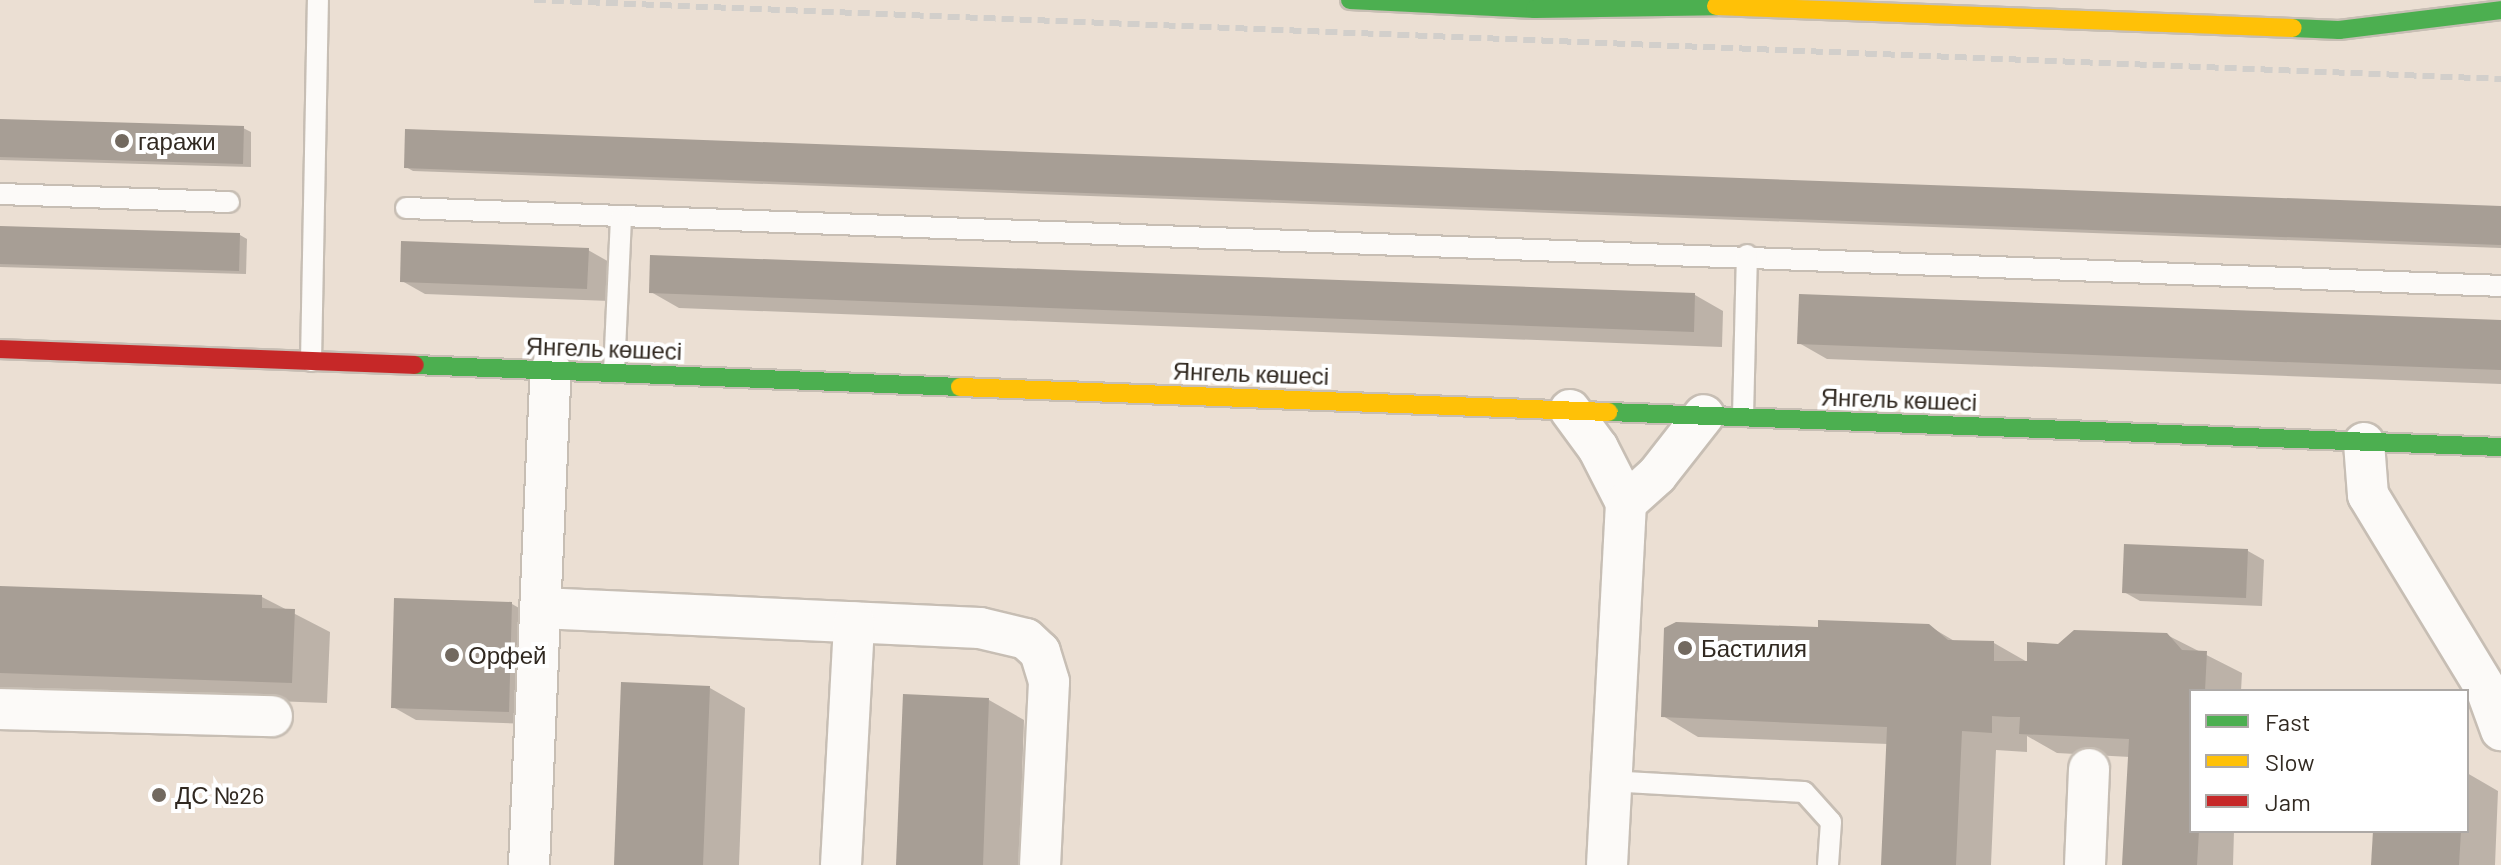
<!DOCTYPE html>
<html>
<head>
<meta charset="utf-8">
<style>
	body { margin:0 }
	#map { position:relative; width:2501px; height:865px; overflow:hidden; background:#ebdfd3; font-family:Barlow,sans-serif }
	div>[style] { position:absolute }
	[style*='--x'] { left:calc(var(--x)*1px); top:calc(var(--y)*1px); width:calc(var(--w)*1px); rotate:calc(var(--a)*1deg) }
	.shadow>* { inset:0; background:#0003 }
	.building>* { inset:0; background:#a79e95 }
	.roads { filter:drop-shadow(2px 0 #c7beb4) drop-shadow(-2px 0 #c7beb4) drop-shadow(0 2px #c7beb4) drop-shadow(0 -2px #c7beb4) }
	.lane>* { height:20px; margin:-10px; padding:0 10px; transform-origin:10px; border-radius:10px; background:#fcfaf8 }
	.street>* { height:40px; margin:-20px; padding:0 20px; transform-origin:20px; border-radius:20px; background:#fcfaf8 }
	.fast>* { height:18px; margin:-9px; padding:0 9px; transform-origin:9px; border-radius:9px; background:#4caf50 }
	.slow>* { height:18px; margin:-9px; padding:0 9px; transform-origin:9px; border-radius:9px; background:#ffc107 }
	.jam>* { height:18px; margin:-9px; padding:0 9px; transform-origin:9px; border-radius:9px; background:#c62828 }
	.rail>* { height:6px; margin-top:-3px; transform-origin:0; background:repeating-linear-gradient(90deg,#d2cfcb 0 12px,transparent 0 18px) }
	.dots>* { width:22px; height:22px; translate:-50% -50%; box-sizing:border-box; border:4px solid #fff; border-radius:50% }
	span { translate:-50% -50%; white-space:nowrap; text-align:center; line-height:1.15; -webkit-text-stroke:8px #fff; paint-order:stroke }
	.poi-label { font-size:24px; color:#312921 }
	.left { translate:0 -50%; text-align:left }
	.street-label { font-size:24px; color:#312921 }
	.legend { position:absolute; left:2189px; top:689px; width:280px; height:144px; box-sizing:border-box; background:#fff; border:2px solid #ada9a6; margin:0; padding:10px 14px; list-style:none; font-size:24px; color:#312921 }
	.legend li { display:flex; align-items:center; gap:16px; height:40px }
	.legend b { width:40px; border:2px solid #ada9a6 }
</style>
</head>
<body>
<div id="map">
	<div class="shadow">
		<div style="clip-path:polygon(0 121px,243px 128px,251px 132px,251px 167px,0 160px)"></div>
		<div style="clip-path:polygon(406px 167px,2501px 208px,2501px 248px,413px 171px)"></div>
		<div style="clip-path:polygon(0 228px,240px 235px,247px 239px,246px 274px,0 267px)"></div>
		<div style="clip-path:polygon(588px 250px,611px 263px,610px 301px,425px 294px,402px 281px)"></div>
		<div style="clip-path:polygon(651px 292px,1695px 295px,1723px 311px,1722px 347px,679px 308px)"></div>
		<div style="clip-path:polygon(2501px 322px,2501px 384px,1827px 359px,1799px 343px)"></div>
		<div style="clip-path:polygon(2248px 551px,2264px 560px,2262px 606px,2140px 601px,2124px 592px)"></div>
		<div style="clip-path:polygon(0 588px,262px 597px,330px 632px,327px 703px,0 691px)"></div>
		<div style="clip-path:polygon(512px 604px,535px 617px,532px 724px,416px 720px,393px 707px)"></div>
		<div style="clip-path:polygon(1929px 626px,1956px 642px,1994px 643px,2029px 663px,2059px 646px,2167px 635px,2242px 673px,2241px 691px,2191px 691px,2191px 831px,2234px 831px,2233px 865px,2124px 865px,2130px 757px,2057px 753px,2027px 736px,2027px 752px,1996px 750px,1991px 865px,1883px 865px,1888px 744px,1698px 737px,1663px 716px,1820px 629px)"></div>
		<div style="clip-path:polygon(710px 688px,745px 708px,739px 865px,616px 865px)"></div>
		<div style="clip-path:polygon(989px 700px,1024px 720px,1019px 865px,898px 865px)"></div>
		<div style="clip-path:polygon(2467px 773px,2498px 791px,2495px 865px,2373px 865px,2375px 831px,2467px 831px)"></div>
	</div>
	<div class="building">
		<div style="clip-path:polygon(0 119px,244px 126px,243px 164px,0 157px)"></div>
		<div style="clip-path:polygon(405px 129px,2501px 206px,2501px 245px,404px 168px)"></div>
		<div style="clip-path:polygon(0 226px,240px 233px,239px 271px,0 264px)"></div>
		<div style="clip-path:polygon(401px 241px,589px 248px,587px 289px,400px 282px)"></div>
		<div style="clip-path:polygon(650px 255px,1695px 293px,1694px 332px,649px 293px)"></div>
		<div style="clip-path:polygon(1799px 294px,2501px 320px,2501px 370px,1797px 344px)"></div>
		<div style="clip-path:polygon(2124px 544px,2248px 549px,2246px 598px,2122px 593px)"></div>
		<div style="clip-path:polygon(0 586px,262px 595px,262px 608px,295px 609px,292px 683px,0 673px)"></div>
		<div style="clip-path:polygon(394px 598px,512px 602px,509px 712px,391px 708px)"></div>
		<div style="clip-path:polygon(1818px 620px,1929px 624px,1948px 640px,1994px 641px,1994px 661px,2027px 661px,2027px 642px,2058px 644px,2074px 630px,2167px 633px,2182px 650px,2207px 651px,2205px 691px,2191px 691px,2191px 831px,2199px 831px,2197px 865px,2122px 865px,2129px 739px,2019px 734px,2020px 717px,2008px 717px,1992px 716px,1992px 733px,1962px 731px,1956px 865px,1881px 865px,1887px 727px,1661px 717px,1664px 628px,1676px 622px,1818px 627px)"></div>
		<div style="clip-path:polygon(621px 682px,710px 686px,703px 865px,614px 865px)"></div>
		<div style="clip-path:polygon(903px 694px,989px 698px,983px 865px,896px 865px)"></div>
		<div style="clip-path:polygon(2373px 831px,2461px 831px,2459px 865px,2371px 865px)"></div>
	</div>
	<div class="roads">
		<div class="lane">
			<div style="--x:0;--y:194;--w:229;--a:2"></div>
			<div style="--x:406;--y:208;--w:2096;--a:2.13"></div>
			<div style="--x:311;--y:361;--w:361;--a:-88.9"></div>
			<div style="--x:614;--y:372;--w:154;--a:-87.4"></div>
			<div style="--x:1743;--y:416;--w:161;--a:-88.6"></div>
			<div style="--x:1608;--y:781;--w:196;--a:3.2"></div>
			<div style="--x:1804;--y:792;--w:40;--a:48"></div>
			<div style="--x:1831;--y:822;--w:43;--a:94"></div>
		</div>
		<div class="street">
			<div style="--x:1570;--y:410;--w:47;--a:53.6"></div>
			<div style="--x:1598;--y:448;--w:62;--a:63"></div>
			<div style="--x:1626;--y:503;--w:362;--a:93"></div>
			<div style="--x:2364;--y:443;--w:52;--a:85.6"></div>
			<div style="--x:2368;--y:495;--w:227;--a:58.7"></div>
			<div style="--x:2486;--y:689;--w:44;--a:69.9"></div>
			<div style="--x:1626;--y:503;--w:42;--a:-42.1"></div>
			<div style="--x:1657;--y:475;--w:76;--a:-51.9"></div>
			<div style="--x:540;--y:608;--w:440;--a:2.6"></div>
			<div style="--x:980;--y:628;--w:47;--a:13.4"></div>
			<div style="--x:1026;--y:639;--w:19;--a:43"></div>
			<div style="--x:1040;--y:652;--w:31;--a:73"></div>
			<div style="--x:1049;--y:682;--w:183;--a:92.8"></div>
			<div style="--x:0;--y:709;--w:272;--a:1.5"></div>
			<div style="--x:529;--y:865;--w:495;--a:-87.5"></div>
			<div style="--x:841;--y:865;--w:243;--a:-86.9"></div>
			<div style="--x:2085;--y:865;--w:96;--a:-87.6"></div>
		</div>
		<div class="fast">
			<div style="--x:1350;--y:0;--w:185;--a:2.8"></div>
			<div style="--x:1535;--y:9;--w:181;--a:-0.9"></div>
			<div style="--x:2293;--y:28;--w:46;--a:2.5"></div>
			<div style="--x:2339;--y:30;--w:163;--a:-7"></div>
			<div style="--x:415;--y:365;--w:545;--a:2.31"></div>
			<div style="--x:1609;--y:412;--w:893;--a:2.25"></div>
		</div>
		<div class="slow">
			<div style="--x:1716;--y:6;--w:577;--a:2.18"></div>
			<div style="--x:960;--y:387;--w:649;--a:2.21"></div>
		</div>
		<div class="jam">
			<div style="--x:0;--y:349;--w:415;--a:2.2"></div>
		</div>
	</div>
	<div class="rail">
		<div style="--x:534;--y:0;--w:1969;--a:2.3"></div>
	</div>
	<div class="dots">
		<div style="left:122px;top:141px;background:#72695f"></div>
		<div style="left:1685px;top:648px;background:#72695f"></div>
		<div style="left:452px;top:655px;background:#72695f"></div>
		<div style="left:159px;top:795px;background:#72695f"></div>
	</div>
	<div class="poi-label">
		<span class="left" style="left:138px;top:141px">гаражи</span>
		<span class="left" style="left:1701px;top:648px">Бастилия</span>
		<span class="left" style="left:468px;top:655px">Орфей</span>
		<span class="left" style="left:175px;top:795px">ДС №26</span>
	</div>
	<div class="street-label">
		<span style="left:604px;top:348px;rotate:2deg">Янгель көшесі</span>
		<span style="left:1251px;top:373px;rotate:2deg">Янгель көшесі</span>
		<span style="left:1899px;top:399px;rotate:2deg">Янгель көшесі</span>
	</div>
	<ul class="legend">
	<li><b style="height:10px;background:#4caf50"></b>Fast</li>
	<li><b style="height:10px;background:#ffc107"></b>Slow</li>
	<li><b style="height:10px;background:#c62828"></b>Jam</li>
	</ul>
</div>
</body>
</html>
